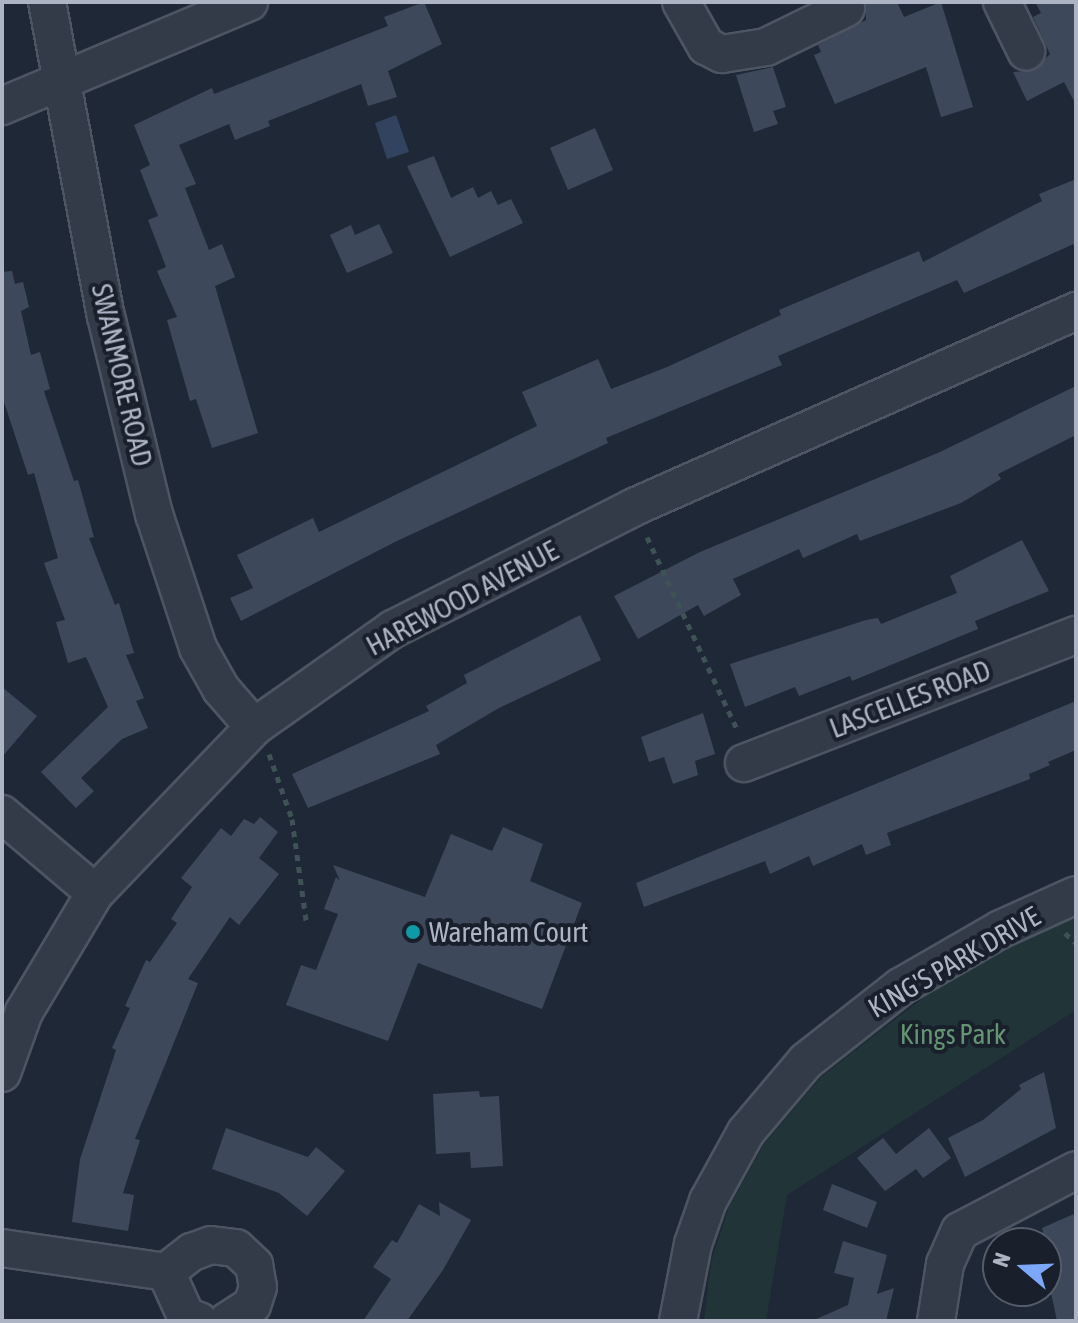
<!DOCTYPE html>
<html>
<head>
<meta charset="utf-8">
<style>
	body { margin:0 }
	#map { position:relative; width:1078px; height:1323px; overflow:hidden; background:#1f2837; font-family:"Asap Condensed",sans-serif }
	div>[style] { position:absolute }
	[style*='--x'] { left:calc(var(--x)*1px); top:calc(var(--y)*1px); width:calc(var(--w)*1px); rotate:calc(var(--a)*1deg) }
	.green>* { inset:0; background:#213538 }
	.water>* { inset:0; background:#32435f }
	.building>* { inset:0; background:#3d485a }
	.path>* { height:5px; margin-top:-2.5px; transform-origin:0; background:repeating-linear-gradient(90deg,#3f5256 0 6px,transparent 0 12px) }
	.roads { filter:drop-shadow(2px 0 #4d5563) drop-shadow(-2px 0 #4d5563) drop-shadow(0 2px #4d5563) drop-shadow(0 -2px #4d5563) }
	.minor>* { height:36px; margin:-18px; padding:0 18px; transform-origin:18px; border-radius:18px; background:#333b48 }
	.dots>* { width:22px; height:22px; translate:-50% -50%; box-sizing:border-box; border:4px solid #19202c; border-radius:50% }
	span { translate:-50% -50%; white-space:nowrap; text-align:center; line-height:1.15; -webkit-text-stroke:8px #19202c; paint-order:stroke }
	.street-label { font-size:28px; color:#adb5c5 }
	.poi-label { font-size:28px; color:#adb5c5 }
	.left { translate:0 -50%; text-align:left }
	.park-label { font-size:28px; color:#649572 }
	.frame { position:absolute; inset:0; border:4px solid #adb5c5; pointer-events:none }
	.north { position:absolute; left:982px; top:1227px; width:80px; height:80px; box-sizing:border-box; background:#19202c; border:2px solid #545c69; border-radius:50%; rotate:289deg; font-size:22px; font-weight:700; line-height:32px; text-align:center; color:#adb5c5 }
	.north::after { content:''; display:block; margin:auto; width:28px; height:36px; background:#7da7f9; clip-path:polygon(50% 0,100% 100%,50% 72%,0 100%) }
</style>
</head>
<body>
<div id="map">
	<div class="green">
		<div style="clip-path:polygon(1076px 916px,1076px 1010px,787px 1195px,766px 1321px,704px 1321px,711px 1262px,729px 1207px,764px 1144px,821px 1077px,924px 997px,986px 958px)"></div>
	</div>
	<div class="water">
		<div style="clip-path:polygon(396px 115px,409px 152px,387px 159px,375px 123px)"></div>
	</div>
	<div class="building">
		<div style="clip-path:polygon(424px 2px,442px 44px,388px 71px,397px 97px,368px 106px,361px 84px,268px 121px,270px 126px,235px 140px,229px 124px,179px 145px,196px 184px,185px 188px,209px 250px,222px 244px,235px 277px,215px 286px,258px 433px,212px 448px,196px 399px,190px 401px,167px 320px,177px 317px,157px 271px,166px 267px,148px 220px,158px 216px,140px 170px,150px 165px,134px 125px,212px 88px,214px 94px,388px 26px,384px 17px)"></div>
		<div style="clip-path:polygon(866px 2px,897px 2px,904px 17px,941px 2px,973px 107px,941px 117px,926px 67px,835px 104px,814px 55px,821px 52px,818px 45px,866px 20px)"></div>
		<div style="clip-path:polygon(1035px 2px,1076px 2px,1076px 105px,1064px 82px,1027px 101px,1013px 72px,1034px 70px,1050px 54px,1033px 17px,1041px 13px)"></div>
		<div style="clip-path:polygon(773px 67px,786px 107px,773px 111px,778px 124px,754px 132px,736px 75px)"></div>
		<div style="clip-path:polygon(595px 128px,613px 170px,568px 190px,550px 148px)"></div>
		<div style="clip-path:polygon(434px 156px,451px 198px,473px 187px,478px 198px,491px 191px,498px 205px,511px 199px,523px 223px,450px 257px,407px 166px)"></div>
		<div style="clip-path:polygon(1076px 179px,1076px 243px,964px 293px,957px 280px,778px 356px,782px 365px,606px 438px,608px 443px,397px 541px,241px 621px,230px 598px,253px 588px,237px 555px,313px 518px,319px 532px,537px 426px,522px 392px,598px 359px,611px 389px,667px 367px,781px 315px,779px 310px,919px 251px,923px 262px,1042px 201px,1039px 194px)"></div>
		<div style="clip-path:polygon(379px 224px,393px 253px,347px 273px,330px 235px,351px 225px,355px 235px)"></div>
		<div style="clip-path:polygon(12px 271px,15px 284px,23px 282px,29px 307px,21px 311px,31px 355px,40px 352px,50px 389px,44px 391px,74px 481px,78px 480px,94px 537px,89px 538px,115px 605px,119px 603px,134px 653px,126px 655px,144px 698px,136px 701px,148px 728px,122px 739px,81px 778px,94px 791px,76px 808px,41px 772px,108px 707px,86px 657px,68px 663px,56px 622px,65px 620px,44px 563px,58px 558px,34px 473px,28px 475px,2px 396px,2px 272px)"></div>
		<div style="clip-path:polygon(1076px 386px,1076px 435px,998px 474px,1001px 479px,961px 503px,860px 541px,857px 534px,803px 558px,799px 549px,733px 579px,741px 595px,704px 616px,698px 605px,638px 639px,614px 596px,700px 552px,940px 452px)"></div>
		<div style="clip-path:polygon(1022px 540px,1049px 591px,975px 621px,978px 629px,852px 681px,850px 676px,799px 696px,795px 687px,745px 707px,730px 664px,866px 620px,878px 618px,881px 624px,957px 593px,950px 576px)"></div>
		<div style="clip-path:polygon(580px 615px,601px 660px,499px 708px,436px 745px,440px 754px,308px 808px,292px 774px,429px 711px,426px 706px,467px 683px,464px 675px)"></div>
		<div style="clip-path:polygon(2px 687px,37px 716px,2px 757px)"></div>
		<div style="clip-path:polygon(1076px 701px,1076px 750px,1048px 762px,1050px 765px,1029px 774px,1030px 779px,887px 833px,891px 845px,866px 855px,862px 844px,813px 866px,809px 856px,770px 874px,765px 861px,644px 907px,636px 883px)"></div>
		<div style="clip-path:polygon(703px 713px,715px 754px,695px 761px,698px 775px,673px 784px,664px 757px,649px 762px,641px 737px)"></div>
		<div style="clip-path:polygon(260px 817px,278px 832px,259px 858px,279px 874px,239px 925px,230px 917px,188px 979px,198px 983px,135px 1139px,140px 1140px,123px 1193px,134px 1195px,128px 1231px,72px 1222px,80px 1159px,116px 1050px,112px 1048px,130px 1008px,125px 1006px,146px 960px,150px 962px,177px 923px,171px 919px,192px 887px,181px 878px,221px 828px,231px 836px,244px 819px,254px 824px)"></div>
		<div style="clip-path:polygon(503px 827px,543px 844px,530px 881px,582px 903px,542px 1009px,418px 963px,388px 1041px,286px 1005px,301px 965px,316px 970px,338px 914px,324px 909px,336px 877px,340px 881px,333px 865px,425px 897px,451px 834px,492px 851px)"></div>
		<div style="clip-path:polygon(1044px 1072px,1056px 1128px,965px 1177px,948px 1138px,983px 1120px,1021px 1089px,1019px 1085px)"></div>
		<div style="clip-path:polygon(479px 1091px,480px 1097px,499px 1096px,503px 1166px,471px 1168px,470px 1152px,436px 1154px,433px 1094px)"></div>
		<div style="clip-path:polygon(226px 1128px,308px 1157px,316px 1147px,345px 1171px,307px 1216px,279px 1193px,212px 1169px)"></div>
		<div style="clip-path:polygon(929px 1128px,951px 1158px,923px 1178px,916px 1169px,885px 1191px,857px 1158px,883px 1138px,896px 1154px)"></div>
		<div style="clip-path:polygon(832px 1184px,877px 1202px,867px 1228px,823px 1210px)"></div>
		<div style="clip-path:polygon(439px 1202px,471px 1220px,443px 1270px,407px 1321px,363px 1321px,391px 1279px,373px 1267px,392px 1240px,397px 1243px,419px 1204px,440px 1216px)"></div>
		<div style="clip-path:polygon(1076px 1213px,1076px 1321px,1057px 1321px,1050px 1288px,1057px 1286px,1042px 1228px)"></div>
		<div style="clip-path:polygon(843px 1241px,887px 1255px,877px 1294px,894px 1288px,886px 1321px,812px 1321px,848px 1305px,854px 1278px,834px 1273px)"></div>
	</div>
	<div class="path">
		<div style="--x:647;--y:537;--w:214;--a:64.9"></div>
		<div style="--x:269;--y:754;--w:69;--a:70.5"></div>
		<div style="--x:292;--y:819;--w:102;--a:82.1"></div>
		<div style="--x:1065;--y:933;--w:15;--a:42"></div>
	</div>
	<div class="roads">
		<div class="minor">
			<div style="--x:47;--y:2;--w:319;--a:79.4"></div>
			<div style="--x:106;--y:316;--w:204;--a:76.4"></div>
			<div style="--x:154;--y:514;--w:141;--a:71.8"></div>
			<div style="--x:198;--y:648;--w:47;--a:60.7"></div>
			<div style="--x:221;--y:689;--w:50;--a:49"></div>
			<div style="--x:681;--y:2;--w:51;--a:60.4"></div>
			<div style="--x:706;--y:46;--w:18;--a:27"></div>
			<div style="--x:722;--y:54;--w:45;--a:-9"></div>
			<div style="--x:766;--y:47;--w:89;--a:-26"></div>
			<div style="--x:1002;--y:2;--w:55;--a:63.9"></div>
			<div style="--x:2;--y:106;--w:268;--a:-22.8"></div>
			<div style="--x:744;--y:763;--w:356;--a:-21.1"></div>
			<div style="--x:2;--y:814;--w:122;--a:40.3"></div>
			<div style="--x:2;--y:1073;--w:65;--a:-70.2"></div>
			<div style="--x:24;--y:1012;--w:139;--a:-59.2"></div>
			<div style="--x:95;--y:893;--w:230;--a:-46.2"></div>
			<div style="--x:254;--y:727;--w:170;--a:-35.2"></div>
			<div style="--x:393;--y:629;--w:270;--a:-26.8"></div>
			<div style="--x:634;--y:507;--w:484;--a:-23.9"></div>
			<div style="--x:2;--y:1248;--w:166;--a:8.3"></div>
			<div style="--x:166;--y:1272;--w:33;--a:-38"></div>
			<div style="--x:192;--y:1252;--w:20;--a:-20"></div>
			<div style="--x:211;--y:1245;--w:25;--a:7"></div>
			<div style="--x:236;--y:1248;--w:25;--a:43"></div>
			<div style="--x:254;--y:1265;--w:22;--a:80"></div>
			<div style="--x:258;--y:1287;--w:19;--a:108"></div>
			<div style="--x:252;--y:1305;--w:30;--a:147"></div>
			<div style="--x:166;--y:1272;--w:48;--a:65.6"></div>
			<div style="--x:186;--y:1316;--w:14;--a:21"></div>
			<div style="--x:678;--y:1321;--w:78;--a:-79"></div>
			<div style="--x:693;--y:1244;--w:46;--a:-70.8"></div>
			<div style="--x:708;--y:1201;--w:79;--a:-61.2"></div>
			<div style="--x:746;--y:1132;--w:93;--a:-49.8"></div>
			<div style="--x:806;--y:1061;--w:120;--a:-38.2"></div>
			<div style="--x:900;--y:987;--w:116;--a:-29.9"></div>
			<div style="--x:1001;--y:929;--w:82;--a:-24.4"></div>
			<div style="--x:936;--y:1321;--w:58;--a:-81"></div>
			<div style="--x:945;--y:1264;--w:36;--a:-66"></div>
			<div style="--x:960;--y:1231;--w:131;--a:-27.7"></div>
		</div>
	</div>
	<div class="dots">
		<div style="left:413px;top:932px;background:#0f9aa8"></div>
	</div>
	<div class="street-label">
		<span style="left:122px;top:375px;rotate:77deg">SWANMORE ROAD</span>
		<span style="left:462px;top:598px;rotate:-28deg">HAREWOOD AVENUE</span>
		<span style="left:910px;top:699px;rotate:-21deg">LASCELLES ROAD</span>
		<span style="left:954px;top:962px;rotate:-30deg">KING'S PARK DRIVE</span>
	</div>
	<div class="poi-label">
		<span class="left" style="left:429px;top:932px">Wareham Court</span>
	</div>
	<div class="park-label">
		<span style="left:953px;top:1034px">Kings Park</span>
	</div>
	<div class="frame"></div>
	<div class="north">N</div>
</div>
</body>
</html>
